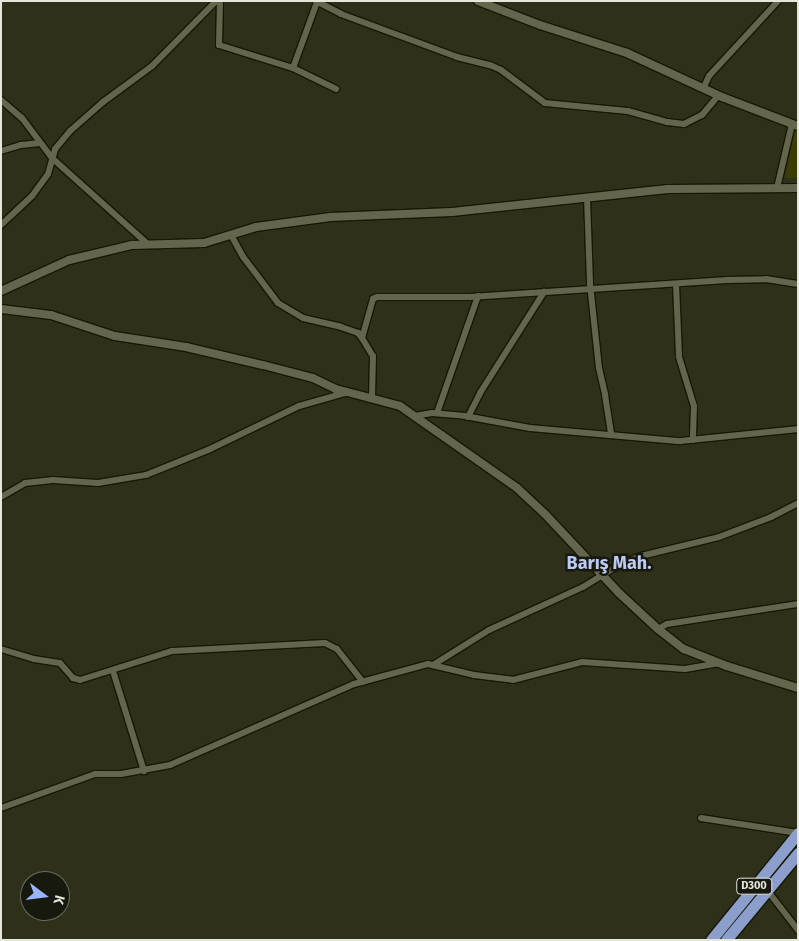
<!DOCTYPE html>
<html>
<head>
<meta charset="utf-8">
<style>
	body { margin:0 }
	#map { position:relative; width:799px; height:941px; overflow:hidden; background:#2f301a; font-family:"Fira Sans",sans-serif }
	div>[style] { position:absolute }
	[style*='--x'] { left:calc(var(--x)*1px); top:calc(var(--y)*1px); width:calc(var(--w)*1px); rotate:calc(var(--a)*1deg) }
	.green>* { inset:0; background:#3b3e04 }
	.roads { filter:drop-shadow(1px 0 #171804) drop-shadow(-1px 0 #171804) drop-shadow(0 1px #171804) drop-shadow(0 -1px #171804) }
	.minor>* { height:6px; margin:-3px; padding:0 3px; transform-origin:3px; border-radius:3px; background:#63664d }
	.tertiary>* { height:8px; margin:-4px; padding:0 4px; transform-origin:4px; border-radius:4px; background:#63664d }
	.trunk>* { height:11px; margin:-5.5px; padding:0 5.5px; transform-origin:5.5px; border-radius:5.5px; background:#8c9fcc }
	span { translate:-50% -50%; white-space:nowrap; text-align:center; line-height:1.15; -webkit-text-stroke:5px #17180e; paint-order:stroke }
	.shield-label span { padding:1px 4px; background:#17180e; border:1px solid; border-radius:4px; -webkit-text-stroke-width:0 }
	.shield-label { font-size:11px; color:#e5e7d9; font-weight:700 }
	.district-label { font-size:18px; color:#bbcbf4; font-weight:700 }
	.frame { position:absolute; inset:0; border:2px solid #e5e7d9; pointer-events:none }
	.north { position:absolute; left:20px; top:871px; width:50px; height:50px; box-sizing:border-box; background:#17180e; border:1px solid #696b5f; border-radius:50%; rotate:105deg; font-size:14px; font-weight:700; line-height:20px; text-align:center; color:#e5e7d9 }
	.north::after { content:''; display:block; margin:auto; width:18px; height:22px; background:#9ab5fd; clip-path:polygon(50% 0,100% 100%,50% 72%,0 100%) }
</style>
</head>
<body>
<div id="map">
	<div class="green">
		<div style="clip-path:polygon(795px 130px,798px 131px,798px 178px,785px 178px)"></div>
	</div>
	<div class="roads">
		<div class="minor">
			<div style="--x:220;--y:1;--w:44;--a:91.3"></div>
			<div style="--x:219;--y:45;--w:77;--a:17.3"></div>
			<div style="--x:293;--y:68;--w:48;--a:26"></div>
			<div style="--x:316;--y:1;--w:28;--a:27"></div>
			<div style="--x:341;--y:14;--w:124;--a:20.3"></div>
			<div style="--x:457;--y:57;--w:34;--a:14"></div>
			<div style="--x:490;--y:65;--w:12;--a:24"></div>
			<div style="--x:501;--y:70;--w:55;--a:36.9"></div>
			<div style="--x:545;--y:103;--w:83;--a:5.5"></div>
			<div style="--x:628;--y:111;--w:41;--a:15.8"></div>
			<div style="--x:667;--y:122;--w:17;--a:7"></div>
			<div style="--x:684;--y:124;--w:20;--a:-27"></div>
			<div style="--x:702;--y:115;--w:25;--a:-50"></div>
			<div style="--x:293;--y:68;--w:70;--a:-70"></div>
			<div style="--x:703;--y:89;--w:14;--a:-65"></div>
			<div style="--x:709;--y:76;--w:102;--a:-47.4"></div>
			<div style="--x:1;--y:100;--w:28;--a:41"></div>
			<div style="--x:22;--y:118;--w:50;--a:53.1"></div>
			<div style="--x:52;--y:158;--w:129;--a:41.9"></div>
			<div style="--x:1;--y:151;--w:21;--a:-17"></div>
			<div style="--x:21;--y:145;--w:19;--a:-6"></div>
			<div style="--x:777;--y:188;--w:66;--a:-76.8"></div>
			<div style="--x:587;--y:197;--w:87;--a:88"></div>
			<div style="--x:590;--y:284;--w:84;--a:83.9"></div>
			<div style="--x:599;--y:368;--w:28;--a:77"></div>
			<div style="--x:605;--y:395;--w:39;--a:81"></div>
			<div style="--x:1;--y:225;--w:42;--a:-43.1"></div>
			<div style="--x:32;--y:196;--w:27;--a:-54"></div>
			<div style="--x:48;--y:174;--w:26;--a:-74"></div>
			<div style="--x:55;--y:149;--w:23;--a:-50"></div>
			<div style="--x:70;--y:131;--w:44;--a:-41.3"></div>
			<div style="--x:103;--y:102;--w:61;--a:-36.3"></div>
			<div style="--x:152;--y:66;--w:91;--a:-45.4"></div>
			<div style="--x:231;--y:235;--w:26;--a:61"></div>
			<div style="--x:244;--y:258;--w:56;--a:52.9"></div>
			<div style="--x:278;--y:303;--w:29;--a:31"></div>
			<div style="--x:303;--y:318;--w:39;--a:13"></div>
			<div style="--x:341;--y:327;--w:18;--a:19"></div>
			<div style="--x:358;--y:333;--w:6;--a:51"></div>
			<div style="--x:362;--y:338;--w:21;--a:59"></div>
			<div style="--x:373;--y:356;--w:41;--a:91.4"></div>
			<div style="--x:676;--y:284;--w:73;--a:87.6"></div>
			<div style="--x:679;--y:357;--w:51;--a:73"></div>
			<div style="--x:694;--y:406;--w:34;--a:92"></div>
			<div style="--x:362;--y:338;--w:41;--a:-74.2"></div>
			<div style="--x:373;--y:299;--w:4;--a:-27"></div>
			<div style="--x:377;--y:297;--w:93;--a:0"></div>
			<div style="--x:470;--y:297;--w:258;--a:-3.8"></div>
			<div style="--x:727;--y:280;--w:39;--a:-1"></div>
			<div style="--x:766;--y:279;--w:32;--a:9"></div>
			<div style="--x:437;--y:413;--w:124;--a:-70.7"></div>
			<div style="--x:415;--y:416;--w:17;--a:-10"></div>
			<div style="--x:432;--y:413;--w:33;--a:5"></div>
			<div style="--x:465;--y:416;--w:66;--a:10.5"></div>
			<div style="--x:530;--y:428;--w:151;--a:5"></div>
			<div style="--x:680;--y:441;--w:119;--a:-5.8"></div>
			<div style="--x:468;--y:417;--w:27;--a:-63"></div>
			<div style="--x:480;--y:393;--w:120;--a:-57.6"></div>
			<div style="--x:1;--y:497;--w:28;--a:-30"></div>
			<div style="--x:25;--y:483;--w:28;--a:-6"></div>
			<div style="--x:53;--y:480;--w:45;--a:3.8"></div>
			<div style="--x:98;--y:483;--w:49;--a:-9.5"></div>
			<div style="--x:146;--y:475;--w:67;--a:-22"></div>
			<div style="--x:208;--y:450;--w:101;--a:-25.8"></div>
			<div style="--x:299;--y:406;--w:51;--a:-15.9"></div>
			<div style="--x:658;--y:629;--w:10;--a:-29"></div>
			<div style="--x:667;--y:624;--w:133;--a:-8.7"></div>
			<div style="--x:1;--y:649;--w:34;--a:17"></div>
			<div style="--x:34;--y:659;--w:26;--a:9"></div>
			<div style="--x:60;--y:663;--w:20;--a:49"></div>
			<div style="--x:73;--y:678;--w:7;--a:16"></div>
			<div style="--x:80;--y:680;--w:96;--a:-17.5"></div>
			<div style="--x:172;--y:651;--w:153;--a:-3"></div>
			<div style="--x:325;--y:643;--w:13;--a:27"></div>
			<div style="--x:337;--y:649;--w:42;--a:51.8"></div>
			<div style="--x:433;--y:665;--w:66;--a:-32"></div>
			<div style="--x:489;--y:630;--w:103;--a:-24.6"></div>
			<div style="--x:583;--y:587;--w:46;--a:-31.6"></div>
			<div style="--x:622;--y:563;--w:20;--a:-20"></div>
			<div style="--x:641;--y:556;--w:80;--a:-13.7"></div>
			<div style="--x:719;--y:537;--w:56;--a:-21"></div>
			<div style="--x:771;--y:517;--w:30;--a:-27"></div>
			<div style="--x:113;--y:671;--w:105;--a:72.8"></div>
			<div style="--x:1;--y:808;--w:100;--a:-19.9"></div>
			<div style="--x:95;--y:774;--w:26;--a:0"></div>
			<div style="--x:121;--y:774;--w:50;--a:-10.4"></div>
			<div style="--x:170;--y:765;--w:201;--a:-23.8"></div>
			<div style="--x:354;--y:684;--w:77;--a:-15.1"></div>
			<div style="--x:428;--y:664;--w:47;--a:13.4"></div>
			<div style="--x:474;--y:675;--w:39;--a:7"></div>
			<div style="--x:513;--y:680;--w:71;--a:-14.6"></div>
			<div style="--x:582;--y:662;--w:103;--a:3.9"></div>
			<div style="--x:685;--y:669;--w:35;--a:-10"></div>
			<div style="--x:701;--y:818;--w:98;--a:8.8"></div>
			<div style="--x:767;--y:890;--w:51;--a:52.2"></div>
		</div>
		<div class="tertiary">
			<div style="--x:478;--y:1;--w:66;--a:21.2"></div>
			<div style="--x:540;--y:25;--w:91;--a:17.8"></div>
			<div style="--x:627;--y:53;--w:105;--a:24.9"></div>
			<div style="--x:722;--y:97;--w:81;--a:20.9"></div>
			<div style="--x:1;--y:291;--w:75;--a:-24.5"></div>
			<div style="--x:69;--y:260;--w:65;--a:-13.4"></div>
			<div style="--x:132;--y:245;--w:72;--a:-1.6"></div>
			<div style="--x:204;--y:243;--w:54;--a:-17.1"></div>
			<div style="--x:256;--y:227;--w:75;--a:-7.7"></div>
			<div style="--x:330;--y:217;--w:122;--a:-2.3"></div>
			<div style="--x:452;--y:212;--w:217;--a:-6.1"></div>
			<div style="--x:668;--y:189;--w:130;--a:-0.4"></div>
			<div style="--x:1;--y:309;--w:50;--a:6.8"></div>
			<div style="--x:51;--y:315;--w:67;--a:18.2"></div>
			<div style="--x:115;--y:336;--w:72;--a:8.8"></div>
			<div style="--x:186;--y:347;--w:79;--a:13.2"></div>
			<div style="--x:263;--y:365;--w:52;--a:14.6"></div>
			<div style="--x:313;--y:378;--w:25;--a:26"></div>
			<div style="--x:336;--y:389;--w:66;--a:14.9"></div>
			<div style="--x:400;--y:406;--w:143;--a:35"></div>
			<div style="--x:517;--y:488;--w:38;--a:43"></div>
			<div style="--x:545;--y:514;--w:108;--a:46.9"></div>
			<div style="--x:619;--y:593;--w:53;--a:42.7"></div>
			<div style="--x:658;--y:629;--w:33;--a:38"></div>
			<div style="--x:684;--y:649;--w:46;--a:21.6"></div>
			<div style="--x:727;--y:666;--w:74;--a:17.2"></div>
		</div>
		<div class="trunk">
			<div style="--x:711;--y:940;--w:138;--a:-50.9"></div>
			<div style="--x:726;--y:940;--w:113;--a:-50.4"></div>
		</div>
	</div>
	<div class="shield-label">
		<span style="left:754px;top:886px">D300</span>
	</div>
	<div class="district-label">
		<span style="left:609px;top:563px">Barış Mah.</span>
	</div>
	<div class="frame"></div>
	<div class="north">K</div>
</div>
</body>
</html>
